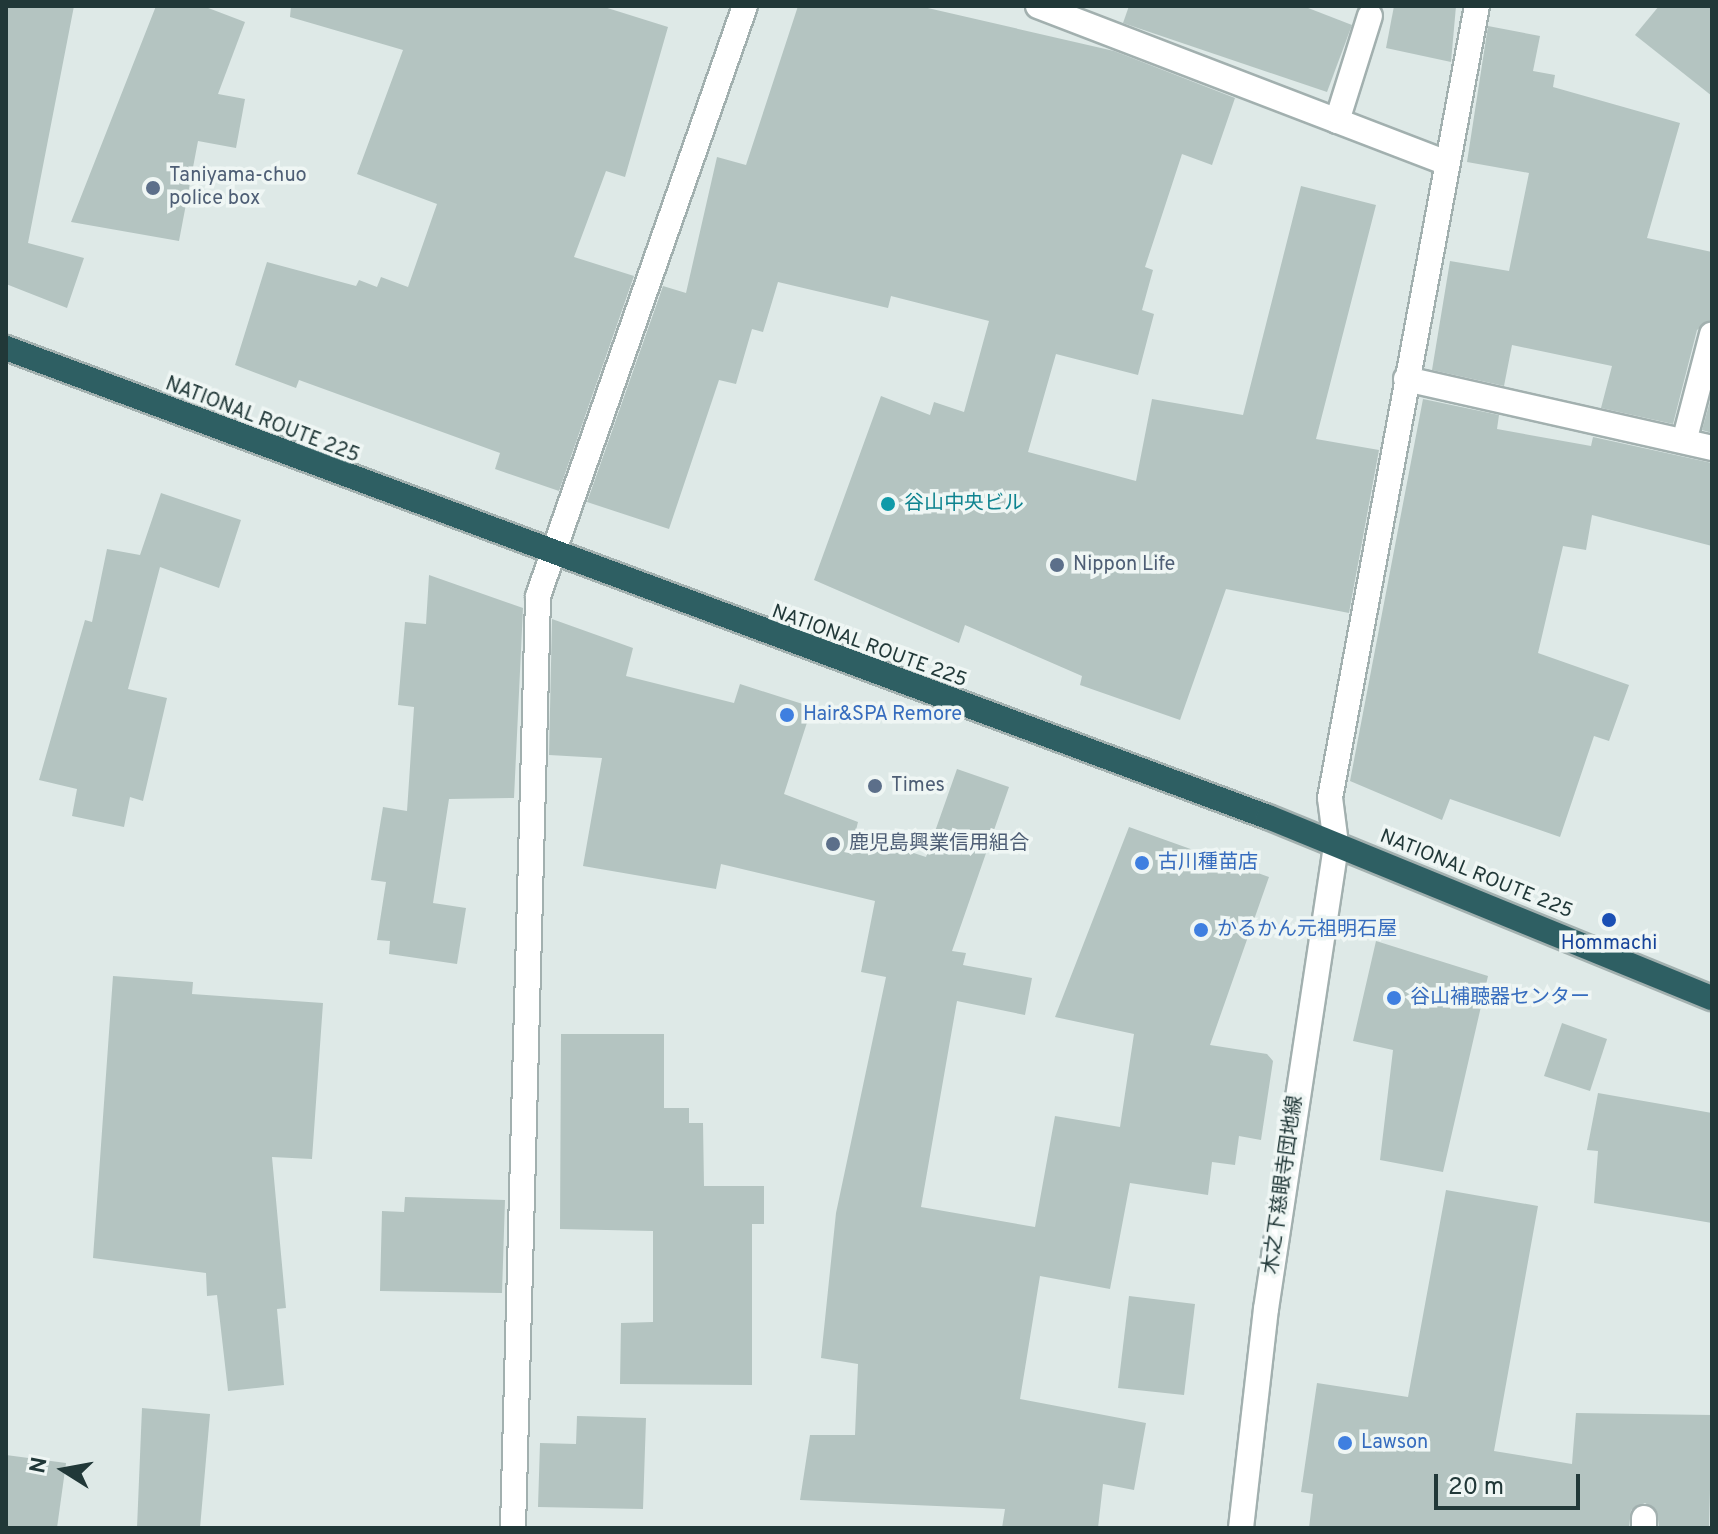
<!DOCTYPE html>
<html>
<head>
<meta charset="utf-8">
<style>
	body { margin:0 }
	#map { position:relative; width:1718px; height:1534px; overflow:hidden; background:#dee9e7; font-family:Overpass,"Noto Sans JP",sans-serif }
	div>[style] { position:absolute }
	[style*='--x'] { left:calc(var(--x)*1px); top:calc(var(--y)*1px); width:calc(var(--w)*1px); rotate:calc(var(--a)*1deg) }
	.building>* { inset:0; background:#b4c4c1 }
	.roads { filter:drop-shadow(2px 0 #a2b0af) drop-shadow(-2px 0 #a2b0af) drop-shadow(0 2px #a2b0af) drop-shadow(0 -2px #a2b0af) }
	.minor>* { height:24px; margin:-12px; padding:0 12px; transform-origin:12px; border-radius:12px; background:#fff }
	.highway>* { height:24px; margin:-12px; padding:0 12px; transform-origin:12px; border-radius:12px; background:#2e5f63 }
	.dots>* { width:22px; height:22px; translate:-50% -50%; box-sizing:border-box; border:4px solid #eff6f4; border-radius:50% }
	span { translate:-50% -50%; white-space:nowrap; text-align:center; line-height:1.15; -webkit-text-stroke:7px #eff6f4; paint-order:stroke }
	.service-label { font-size:20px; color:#4e5e75 }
	.left { translate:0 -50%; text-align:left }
	.street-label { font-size:20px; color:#213838 }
	.culture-label { font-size:20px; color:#0d838f }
	.shop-label { font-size:20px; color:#366cbe }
	.transit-label { font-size:20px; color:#164399 }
	.frame { position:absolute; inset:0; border:8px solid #213838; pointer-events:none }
	.north { position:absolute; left:24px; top:1430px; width:80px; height:80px; -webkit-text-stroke:6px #eff6f4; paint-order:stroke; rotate:281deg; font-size:22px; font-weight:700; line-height:32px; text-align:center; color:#213838 }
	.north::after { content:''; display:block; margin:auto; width:28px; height:36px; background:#213838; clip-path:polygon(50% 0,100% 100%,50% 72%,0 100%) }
	.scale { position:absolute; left:1434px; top:1474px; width:146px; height:36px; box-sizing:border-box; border:4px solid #213838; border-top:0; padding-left:10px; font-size:24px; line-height:28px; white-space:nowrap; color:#213838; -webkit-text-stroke:6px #eff6f4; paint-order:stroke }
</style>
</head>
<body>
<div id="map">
	<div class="building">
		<div style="clip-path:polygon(6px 6px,74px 6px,28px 243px,84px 258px,67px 308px,6px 284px)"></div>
		<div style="clip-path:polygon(156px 6px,203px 6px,245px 22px,218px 94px,245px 99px,236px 148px,198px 141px,179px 241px,71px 222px)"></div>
		<div style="clip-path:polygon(291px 6px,601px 6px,668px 27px,625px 177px,606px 171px,574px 257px,634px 276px,559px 491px,495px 469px,500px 453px,299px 380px,296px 388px,235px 365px,267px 262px,356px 286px,359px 280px,377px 287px,381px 277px,408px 287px,437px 204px,357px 174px,403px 50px,290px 17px)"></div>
		<div style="clip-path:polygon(798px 6px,919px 6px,1114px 51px,1235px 98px,1212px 165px,1182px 154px,1145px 267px,1153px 270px,1142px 310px,1154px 314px,1138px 375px,1056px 354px,1028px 452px,1136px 481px,1152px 399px,1243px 415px,1301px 186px,1376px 205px,1316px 439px,1379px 450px,1349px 613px,1226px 589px,1180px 720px,1080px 685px,1082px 676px,965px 625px,959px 643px,814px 580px,881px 396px,930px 415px,934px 402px,964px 412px,989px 321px,891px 296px,888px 308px,778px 282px,763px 332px,752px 329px,736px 384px,719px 380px,669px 529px,587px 502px,663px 286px,686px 293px,717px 157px,746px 165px)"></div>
		<div style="clip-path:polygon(1129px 6px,1303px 6px,1352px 25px,1327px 92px,1123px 23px)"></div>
		<div style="clip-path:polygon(1394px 6px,1456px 6px,1451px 62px,1386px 48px)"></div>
		<div style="clip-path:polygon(1659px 6px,1712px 6px,1712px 96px,1635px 35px)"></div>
		<div style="clip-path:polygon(1488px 26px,1540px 36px,1533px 71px,1555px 75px,1553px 87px,1680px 123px,1647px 238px,1712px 252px,1712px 319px,1697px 330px,1673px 424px,1601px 408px,1612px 366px,1512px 345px,1504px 386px,1432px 370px,1450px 261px,1509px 271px,1529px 173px,1467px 162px)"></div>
		<div style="clip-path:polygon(1712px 394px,1712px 433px,1702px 430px)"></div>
		<div style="clip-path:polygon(1423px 399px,1499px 415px,1497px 429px,1591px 446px,1593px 437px,1712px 463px,1712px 546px,1592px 515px,1586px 550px,1563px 546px,1538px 653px,1629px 685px,1609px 741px,1594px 736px,1560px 837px,1450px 799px,1442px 820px,1350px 781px)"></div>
		<div style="clip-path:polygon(161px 493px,241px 520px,219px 588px,160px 567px,128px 689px,167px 698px,143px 801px,130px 797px,124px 827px,72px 816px,77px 789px,39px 780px,85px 620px,92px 622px,107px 549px,140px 555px)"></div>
		<div style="clip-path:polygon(429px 575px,523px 608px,514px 798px,449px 799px,433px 903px,466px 908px,457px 964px,389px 954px,390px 941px,377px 940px,386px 882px,371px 880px,383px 807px,407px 811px,414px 707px,398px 705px,405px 622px,426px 624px)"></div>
		<div style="clip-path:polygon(552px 619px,633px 648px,626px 676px,734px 703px,740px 684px,812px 707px,784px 794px,858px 822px,855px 834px,926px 857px,957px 769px,1009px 787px,952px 951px,966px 953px,963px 965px,1032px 978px,1025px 1015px,957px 1001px,921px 1207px,1035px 1227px,1055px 1116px,1120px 1127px,1134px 1034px,1055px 1017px,1129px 827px,1269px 877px,1210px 1045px,1267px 1054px,1273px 1061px,1261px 1140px,1239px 1136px,1235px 1165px,1212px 1162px,1208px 1195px,1130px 1183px,1110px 1289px,1040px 1276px,1020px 1399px,1146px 1423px,1134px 1490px,1103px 1484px,1098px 1528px,1002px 1528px,1005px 1509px,800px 1500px,810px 1435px,855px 1435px,858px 1364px,821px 1358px,836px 1213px,886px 977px,861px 972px,875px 901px,721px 864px,716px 889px,583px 866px,602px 758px,549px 755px)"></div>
		<div style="clip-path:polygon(1376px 941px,1488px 976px,1443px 1172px,1380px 1160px,1393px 1050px,1353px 1041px)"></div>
		<div style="clip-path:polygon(113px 976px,193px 982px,192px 994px,323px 1003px,312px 1159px,272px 1157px,286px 1308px,277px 1309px,284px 1385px,228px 1391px,217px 1295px,207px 1296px,206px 1273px,93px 1258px)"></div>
		<div style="clip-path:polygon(1562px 1023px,1607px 1039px,1590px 1091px,1544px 1076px)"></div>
		<div style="clip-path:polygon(561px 1034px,664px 1034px,664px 1108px,689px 1108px,689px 1123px,703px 1123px,704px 1186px,764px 1186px,764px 1224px,752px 1224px,752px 1385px,620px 1384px,621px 1323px,653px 1322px,653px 1231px,560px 1229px)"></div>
		<div style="clip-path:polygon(1598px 1093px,1712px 1113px,1712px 1223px,1594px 1203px,1598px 1151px,1587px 1150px)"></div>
		<div style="clip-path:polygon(1446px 1190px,1538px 1206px,1494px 1451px,1572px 1464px,1576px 1413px,1712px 1415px,1709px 1528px,1659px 1528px,1657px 1511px,1645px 1503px,1631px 1510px,1629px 1528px,1309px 1528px,1313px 1494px,1301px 1492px,1317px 1383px,1408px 1397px)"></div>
		<div style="clip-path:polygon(405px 1197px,505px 1200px,502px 1293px,380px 1291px,382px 1211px,404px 1212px)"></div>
		<div style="clip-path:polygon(1129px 1296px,1195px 1304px,1184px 1395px,1118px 1388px)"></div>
		<div style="clip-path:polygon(142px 1408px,210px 1414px,200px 1528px,137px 1528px)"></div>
		<div style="clip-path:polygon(577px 1416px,646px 1418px,643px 1509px,538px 1507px,540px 1443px,576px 1444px)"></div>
		<div style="clip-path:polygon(6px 1455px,66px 1463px,57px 1528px,6px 1528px)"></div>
	</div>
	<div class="roads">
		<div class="minor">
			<div style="--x:1038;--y:6;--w:437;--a:21"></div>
			<div style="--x:1337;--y:121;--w:110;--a:-72.6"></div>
			<div style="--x:1406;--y:379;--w:314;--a:12.7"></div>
			<div style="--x:1685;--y:438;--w:107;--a:-75.4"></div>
			<div style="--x:513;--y:1528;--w:932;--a:-88.46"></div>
			<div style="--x:538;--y:596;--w:625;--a:-70.67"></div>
			<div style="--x:1241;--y:1528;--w:220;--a:-83.5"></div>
			<div style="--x:1266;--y:1309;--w:470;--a:-81.4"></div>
			<div style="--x:1336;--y:844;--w:46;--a:-97.4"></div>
			<div style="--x:1330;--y:798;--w:806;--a:-79.49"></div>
			<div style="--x:1644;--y:1528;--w:10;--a:-90"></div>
		</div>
		<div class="highway">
			<div style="--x:6;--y:348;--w:1346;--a:20.39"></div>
			<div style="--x:1268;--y:817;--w:479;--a:22.2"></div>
		</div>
	</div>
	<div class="dots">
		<div style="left:153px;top:188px;background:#5c6f8a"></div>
		<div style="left:888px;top:504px;background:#0f9aa8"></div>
		<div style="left:1057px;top:565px;background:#5c6f8a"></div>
		<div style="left:787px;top:715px;background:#3f7fe0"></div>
		<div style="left:875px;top:786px;background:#5c6f8a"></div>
		<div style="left:833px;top:844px;background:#5c6f8a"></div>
		<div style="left:1142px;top:863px;background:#3f7fe0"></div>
		<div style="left:1609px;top:920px;background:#1a4fb4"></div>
		<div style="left:1201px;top:930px;background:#3f7fe0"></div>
		<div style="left:1394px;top:998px;background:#3f7fe0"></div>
		<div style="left:1345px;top:1443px;background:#3f7fe0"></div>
	</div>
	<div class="service-label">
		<span class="left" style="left:169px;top:188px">Taniyama-chuo<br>police box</span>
		<span class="left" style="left:1073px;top:565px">Nippon Life</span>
		<span class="left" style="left:891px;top:786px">Times</span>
		<span class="left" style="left:849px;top:844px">鹿児島興業信用組合</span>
	</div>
	<div class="street-label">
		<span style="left:262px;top:421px;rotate:21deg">NATIONAL ROUTE 225</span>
		<span style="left:869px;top:647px;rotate:20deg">NATIONAL ROUTE 225</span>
		<span style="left:1476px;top:875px;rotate:22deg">NATIONAL ROUTE 225</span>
		<span style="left:1284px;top:1185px;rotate:-82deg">木之下慈眼寺団地線</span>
	</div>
	<div class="culture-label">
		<span class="left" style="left:904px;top:504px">谷山中央ビル</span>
	</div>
	<div class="shop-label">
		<span class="left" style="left:803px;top:715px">Hair&amp;SPA Remore</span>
		<span class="left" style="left:1158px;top:863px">古川種苗店</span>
		<span class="left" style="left:1217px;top:930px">かるかん元祖明石屋</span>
		<span class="left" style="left:1410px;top:998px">谷山補聴器センター</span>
		<span class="left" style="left:1361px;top:1443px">Lawson</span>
	</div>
	<div class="transit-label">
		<span style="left:1609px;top:944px">Hommachi</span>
	</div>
	<div class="frame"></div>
	<div class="north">N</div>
	<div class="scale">20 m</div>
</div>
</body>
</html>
